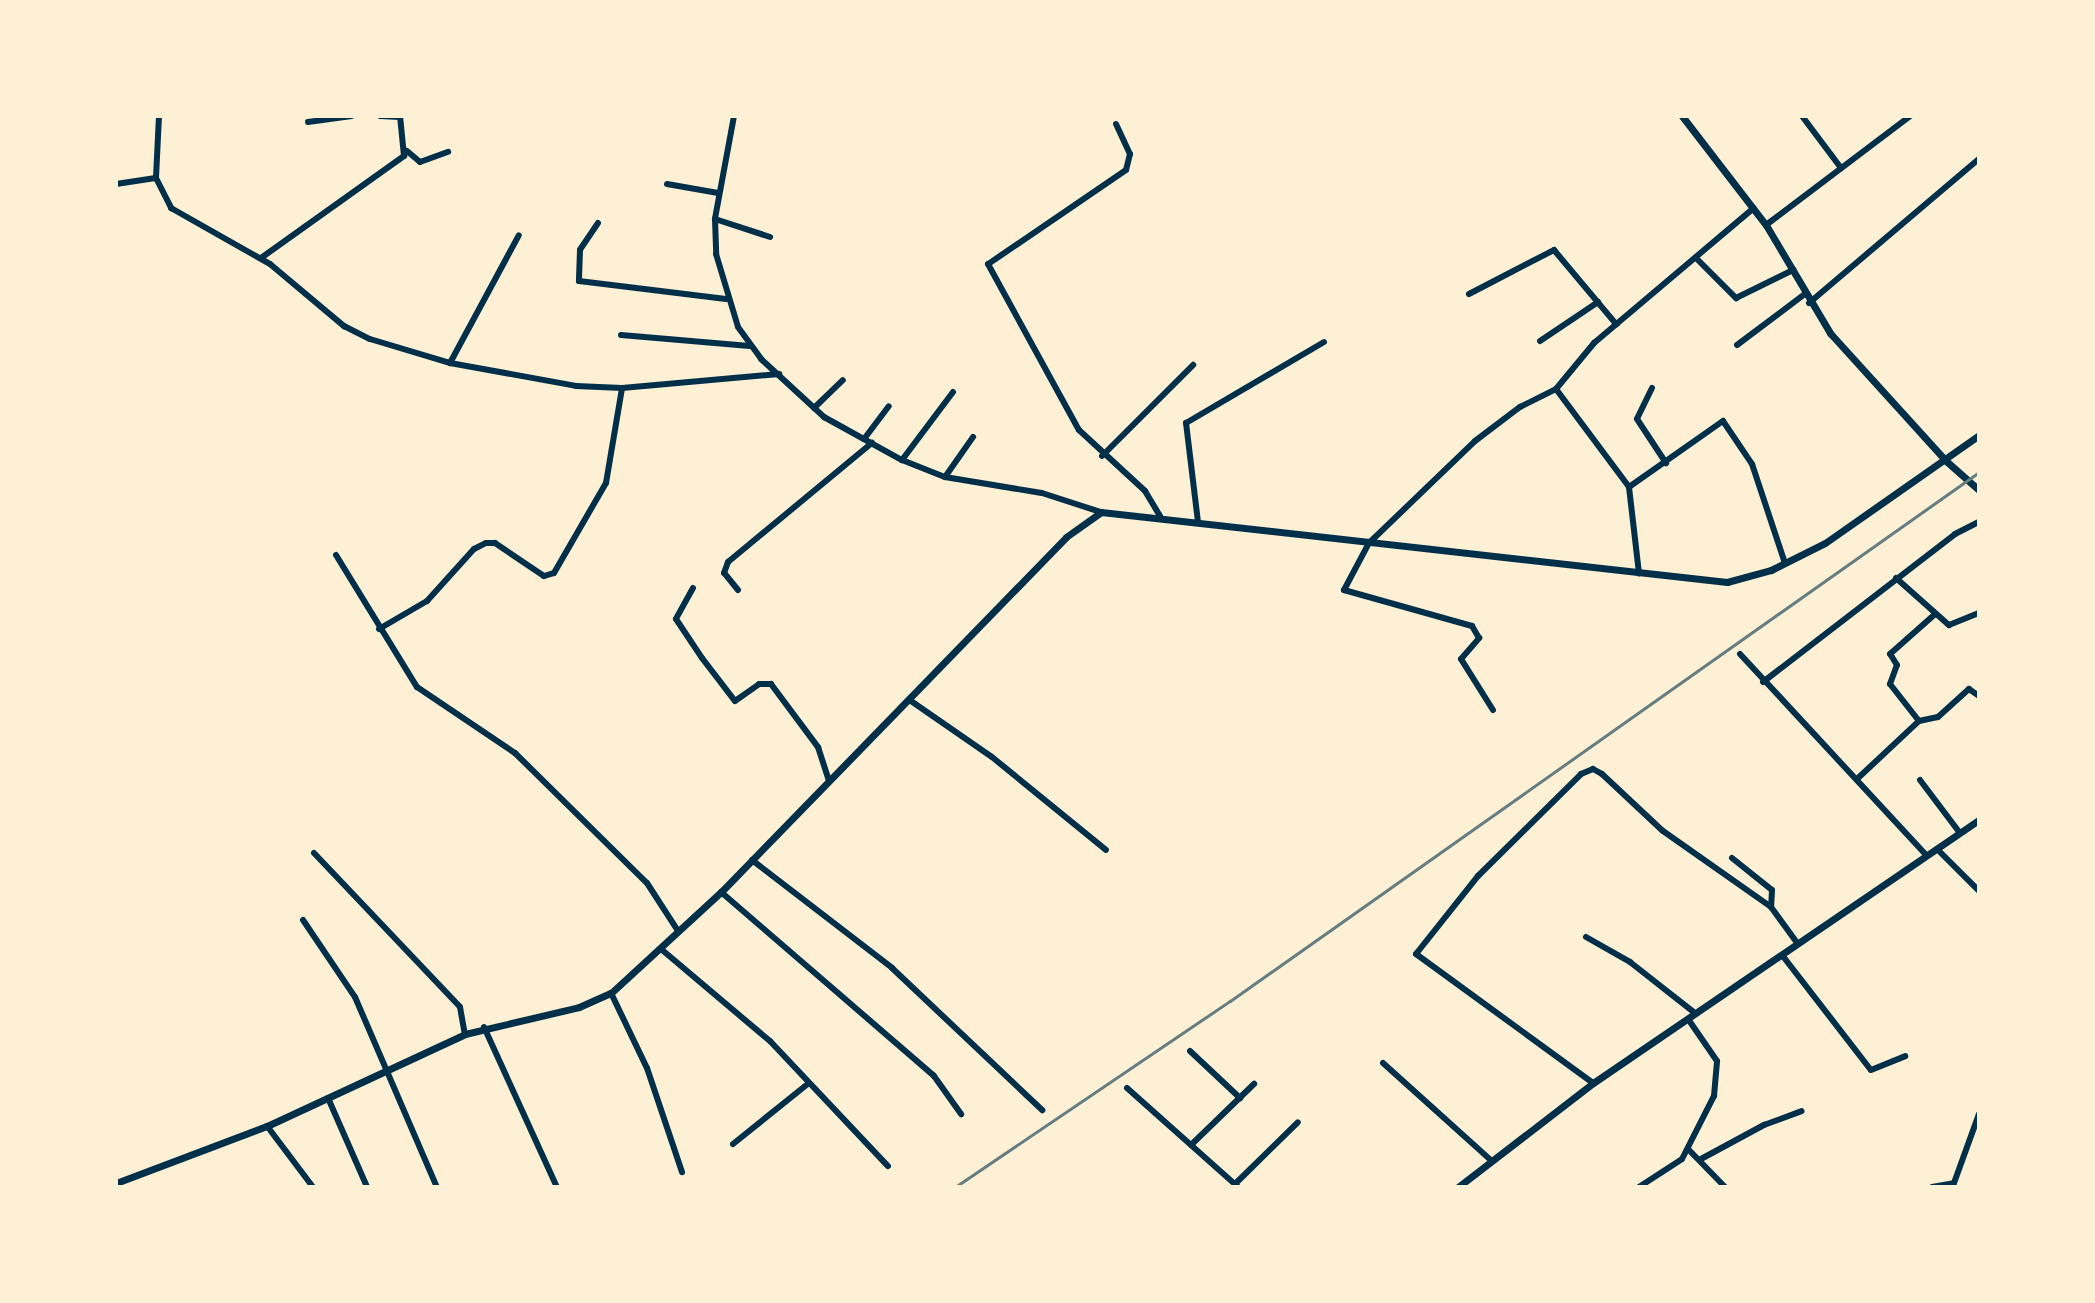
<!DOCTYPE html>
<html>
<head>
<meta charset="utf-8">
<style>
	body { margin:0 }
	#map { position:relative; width:2095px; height:1303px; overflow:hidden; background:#fdf0d5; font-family:"Fira Sans",sans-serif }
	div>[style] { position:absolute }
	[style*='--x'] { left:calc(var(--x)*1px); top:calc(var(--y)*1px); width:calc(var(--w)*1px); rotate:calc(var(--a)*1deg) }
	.minor>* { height:6px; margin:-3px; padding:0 3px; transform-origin:3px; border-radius:3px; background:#003049 }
	.tertiary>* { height:7px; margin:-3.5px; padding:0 3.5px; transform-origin:3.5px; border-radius:3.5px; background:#003049 }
	.rail>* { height:3px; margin:-1.5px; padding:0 1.5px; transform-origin:1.5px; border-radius:1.5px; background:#657d81 }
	span { translate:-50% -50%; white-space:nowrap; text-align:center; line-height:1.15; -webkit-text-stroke:7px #fdf0d5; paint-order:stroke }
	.frame { position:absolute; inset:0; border:118px solid #fdf0d5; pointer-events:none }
</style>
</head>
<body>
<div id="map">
	<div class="minor">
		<div style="--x:159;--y:116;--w:62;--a:92.8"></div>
		<div style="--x:156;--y:178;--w:34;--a:63"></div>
		<div style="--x:171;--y:208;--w:114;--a:29.5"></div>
		<div style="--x:270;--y:264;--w:97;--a:40"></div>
		<div style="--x:344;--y:326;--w:29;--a:27"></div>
		<div style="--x:370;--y:339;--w:84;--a:16.7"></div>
		<div style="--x:450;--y:363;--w:128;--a:10.3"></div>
		<div style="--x:576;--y:386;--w:46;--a:2.5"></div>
		<div style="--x:622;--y:388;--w:158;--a:-5.1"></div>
		<div style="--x:380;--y:116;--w:20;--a:3"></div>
		<div style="--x:734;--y:116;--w:105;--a:100.5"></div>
		<div style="--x:715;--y:219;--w:35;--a:88"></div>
		<div style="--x:716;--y:254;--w:76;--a:73.2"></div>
		<div style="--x:738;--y:327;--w:39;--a:54"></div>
		<div style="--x:761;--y:359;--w:86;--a:42.6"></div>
		<div style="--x:824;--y:417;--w:89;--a:28.9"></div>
		<div style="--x:902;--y:460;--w:46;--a:21.6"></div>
		<div style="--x:945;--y:477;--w:98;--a:9.4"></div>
		<div style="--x:1042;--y:493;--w:62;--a:17.9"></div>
		<div style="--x:1802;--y:116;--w:65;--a:53.1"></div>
		<div style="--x:308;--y:122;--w:44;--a:-7.8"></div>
		<div style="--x:1116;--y:124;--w:33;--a:65"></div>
		<div style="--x:1130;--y:154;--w:16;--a:104"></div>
		<div style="--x:1126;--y:170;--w:167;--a:145.7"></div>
		<div style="--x:988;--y:264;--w:189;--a:61.3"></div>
		<div style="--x:1079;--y:430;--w:90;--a:42.7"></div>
		<div style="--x:1145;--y:491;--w:29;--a:59"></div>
		<div style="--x:407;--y:151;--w:17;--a:40"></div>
		<div style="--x:420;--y:162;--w:30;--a:-20"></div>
		<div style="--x:116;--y:184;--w:40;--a:-8.5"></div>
		<div style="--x:667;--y:184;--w:52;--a:10"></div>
		<div style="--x:715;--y:219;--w:58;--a:18.1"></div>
		<div style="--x:598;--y:223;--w:32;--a:124"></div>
		<div style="--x:580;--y:250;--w:31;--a:92"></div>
		<div style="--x:579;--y:281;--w:148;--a:7"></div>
		<div style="--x:1766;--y:225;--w:181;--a:-37.1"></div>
		<div style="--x:261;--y:258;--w:176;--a:-35.5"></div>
		<div style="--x:404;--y:156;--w:40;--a:-95.7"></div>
		<div style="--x:1696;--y:258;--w:57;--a:45"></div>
		<div style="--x:1736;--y:298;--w:64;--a:-26.2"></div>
		<div style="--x:1469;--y:294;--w:96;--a:-27.4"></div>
		<div style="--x:1554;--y:250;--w:97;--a:50"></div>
		<div style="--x:1809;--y:303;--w:223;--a:-40.3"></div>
		<div style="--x:621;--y:335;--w:129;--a:4.9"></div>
		<div style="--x:1540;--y:341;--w:70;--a:-33.9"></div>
		<div style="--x:1737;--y:345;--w:85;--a:-36.9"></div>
		<div style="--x:450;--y:363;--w:145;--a:-61.7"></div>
		<div style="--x:1652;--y:388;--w:34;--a:116"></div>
		<div style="--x:1637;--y:419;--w:53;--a:56.6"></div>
		<div style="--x:1556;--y:389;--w:122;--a:53.3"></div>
		<div style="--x:1629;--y:487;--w:87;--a:83.4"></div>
		<div style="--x:814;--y:408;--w:40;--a:-44"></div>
		<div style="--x:864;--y:439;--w:41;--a:-52.9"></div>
		<div style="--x:1102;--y:456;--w:129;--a:-45"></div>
		<div style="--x:902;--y:460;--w:85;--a:-53.1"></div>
		<div style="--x:945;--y:477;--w:49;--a:-55"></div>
		<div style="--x:1629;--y:487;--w:115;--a:-35.1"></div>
		<div style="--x:1723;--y:421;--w:52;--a:56"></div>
		<div style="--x:1752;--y:464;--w:104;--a:71.6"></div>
		<div style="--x:1198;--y:522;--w:100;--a:-96.9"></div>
		<div style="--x:1186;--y:423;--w:160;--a:-30.4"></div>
		<div style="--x:336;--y:555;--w:155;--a:58.5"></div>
		<div style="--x:417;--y:687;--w:118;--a:34"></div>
		<div style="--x:515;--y:753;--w:185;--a:44.6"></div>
		<div style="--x:647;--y:883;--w:57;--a:57.1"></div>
		<div style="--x:1896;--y:578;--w:71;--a:41.6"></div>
		<div style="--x:1949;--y:625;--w:32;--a:-22"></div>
		<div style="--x:693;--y:588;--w:35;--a:119"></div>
		<div style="--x:676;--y:619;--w:47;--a:56.3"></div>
		<div style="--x:702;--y:658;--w:54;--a:52.5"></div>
		<div style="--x:735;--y:701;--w:29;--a:-35"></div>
		<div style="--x:759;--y:684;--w:12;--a:0"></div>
		<div style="--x:771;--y:684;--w:79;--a:53.3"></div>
		<div style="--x:818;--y:747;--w:36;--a:72"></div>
		<div style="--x:738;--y:590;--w:22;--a:-129"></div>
		<div style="--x:724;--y:573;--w:12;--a:-70"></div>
		<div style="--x:728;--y:562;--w:187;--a:-39.6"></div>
		<div style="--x:379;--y:629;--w:56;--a:-30.3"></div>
		<div style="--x:427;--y:601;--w:70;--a:-47.9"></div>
		<div style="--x:474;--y:549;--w:13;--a:-27"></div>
		<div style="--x:486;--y:543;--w:9;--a:0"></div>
		<div style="--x:495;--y:543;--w:59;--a:34"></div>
		<div style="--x:544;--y:576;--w:10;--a:-17"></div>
		<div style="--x:554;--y:573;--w:104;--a:-60"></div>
		<div style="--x:606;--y:483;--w:96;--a:-80.4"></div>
		<div style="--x:1740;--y:654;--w:275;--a:47.2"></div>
		<div style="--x:1763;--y:682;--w:242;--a:-37.6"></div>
		<div style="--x:1955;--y:534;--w:27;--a:-27"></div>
		<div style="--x:911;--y:701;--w:98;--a:34.7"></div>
		<div style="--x:992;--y:757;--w:147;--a:39.2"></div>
		<div style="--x:1493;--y:710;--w:60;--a:-122.1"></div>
		<div style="--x:1461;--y:659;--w:28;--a:-49"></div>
		<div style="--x:1479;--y:638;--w:14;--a:-120"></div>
		<div style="--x:1472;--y:626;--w:133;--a:-164.3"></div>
		<div style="--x:1344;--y:590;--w:53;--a:-62"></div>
		<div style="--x:1369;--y:543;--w:147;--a:-43.9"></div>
		<div style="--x:1475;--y:441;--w:56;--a:-37.1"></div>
		<div style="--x:1520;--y:407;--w:40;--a:-26.6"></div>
		<div style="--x:1556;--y:389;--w:60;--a:-50.4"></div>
		<div style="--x:1594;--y:343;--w:209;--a:-40.2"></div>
		<div style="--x:1919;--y:721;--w:19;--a:-12"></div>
		<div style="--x:1938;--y:717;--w:42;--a:-42.1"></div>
		<div style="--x:1969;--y:689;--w:12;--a:35"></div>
		<div style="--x:1857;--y:779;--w:85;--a:-43.1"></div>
		<div style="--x:1919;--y:721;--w:47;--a:-128.1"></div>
		<div style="--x:1890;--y:684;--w:20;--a:-70"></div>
		<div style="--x:1897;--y:665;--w:13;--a:-122"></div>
		<div style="--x:1890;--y:654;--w:60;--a:-41.6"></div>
		<div style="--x:1920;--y:780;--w:66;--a:53"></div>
		<div style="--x:1937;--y:849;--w:59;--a:45"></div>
		<div style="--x:314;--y:853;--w:212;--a:46.5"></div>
		<div style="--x:460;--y:1007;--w:27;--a:80"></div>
		<div style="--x:1732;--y:858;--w:51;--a:38.7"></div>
		<div style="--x:1772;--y:890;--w:17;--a:93"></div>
		<div style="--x:752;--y:860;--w:177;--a:37.6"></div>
		<div style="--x:892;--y:968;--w:207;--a:43.4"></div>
		<div style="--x:721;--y:892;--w:281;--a:40.8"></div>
		<div style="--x:934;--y:1076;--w:47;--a:54.6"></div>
		<div style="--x:303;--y:920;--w:93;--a:56"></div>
		<div style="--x:355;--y:997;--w:207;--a:66.7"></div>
		<div style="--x:1586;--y:937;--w:51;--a:29.6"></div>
		<div style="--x:1630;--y:962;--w:84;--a:38.2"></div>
		<div style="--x:661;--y:949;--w:143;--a:40.2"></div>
		<div style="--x:770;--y:1041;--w:172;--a:46.7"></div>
		<div style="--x:1782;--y:955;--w:145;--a:52.3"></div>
		<div style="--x:1871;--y:1070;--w:37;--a:-22"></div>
		<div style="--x:611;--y:993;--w:83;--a:64.4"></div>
		<div style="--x:647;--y:1068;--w:110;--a:71.4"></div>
		<div style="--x:484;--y:1027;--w:176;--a:65.5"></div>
		<div style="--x:1190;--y:1051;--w:69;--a:43.2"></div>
		<div style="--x:1383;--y:1063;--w:147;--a:42"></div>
		<div style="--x:1593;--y:1083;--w:219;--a:-143.9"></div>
		<div style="--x:1416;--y:954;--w:100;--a:-51.5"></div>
		<div style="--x:1478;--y:876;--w:145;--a:-44.7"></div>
		<div style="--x:1581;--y:774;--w:13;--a:-23"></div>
		<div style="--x:1593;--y:769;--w:10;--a:29"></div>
		<div style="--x:1602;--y:774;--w:83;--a:43.1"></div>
		<div style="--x:1663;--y:831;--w:132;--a:35.1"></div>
		<div style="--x:1771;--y:907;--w:46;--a:53.9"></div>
		<div style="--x:1127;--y:1088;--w:149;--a:41.7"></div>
		<div style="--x:328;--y:1098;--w:97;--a:66.3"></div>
		<div style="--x:267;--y:1126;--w:76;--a:53"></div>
		<div style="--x:733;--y:1144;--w:97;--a:-38.8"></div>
		<div style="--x:1191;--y:1145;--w:88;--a:-44.1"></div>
		<div style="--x:1689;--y:1150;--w:52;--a:45.8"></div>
		<div style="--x:1701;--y:1159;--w:72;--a:-28.4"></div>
		<div style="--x:1764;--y:1125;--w:40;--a:-20.2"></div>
		<div style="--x:1235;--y:1184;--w:88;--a:-44.5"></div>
		<div style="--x:1639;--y:1187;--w:51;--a:-33.1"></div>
		<div style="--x:1682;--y:1159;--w:71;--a:-63.1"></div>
		<div style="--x:1714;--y:1096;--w:35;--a:-85"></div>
		<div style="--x:1717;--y:1061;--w:51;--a:-124.6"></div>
		<div style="--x:1932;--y:1187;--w:22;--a:-10"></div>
		<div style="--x:1954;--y:1183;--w:73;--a:-70.1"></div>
	</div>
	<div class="tertiary">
		<div style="--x:1682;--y:116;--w:138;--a:52.4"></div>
		<div style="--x:1766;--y:225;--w:126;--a:59.3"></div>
		<div style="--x:1830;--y:333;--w:171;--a:47.8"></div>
		<div style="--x:1945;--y:460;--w:45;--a:41.4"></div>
		<div style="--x:116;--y:1183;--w:161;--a:-20.7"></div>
		<div style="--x:267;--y:1126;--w:218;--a:-24.9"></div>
		<div style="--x:465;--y:1034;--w:117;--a:-13.3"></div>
		<div style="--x:579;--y:1007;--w:35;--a:-24"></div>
		<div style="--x:611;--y:993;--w:149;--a:-42.6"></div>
		<div style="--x:721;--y:892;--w:495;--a:-45.8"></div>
		<div style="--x:1066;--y:537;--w:43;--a:-35.5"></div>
		<div style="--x:1101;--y:512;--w:630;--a:6.38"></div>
		<div style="--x:1727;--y:582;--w:46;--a:-15.3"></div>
		<div style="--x:1771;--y:570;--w:60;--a:-26.6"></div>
		<div style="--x:1825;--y:543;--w:188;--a:-35"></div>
		<div style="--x:1458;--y:1187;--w:170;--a:-37.6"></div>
		<div style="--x:1593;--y:1083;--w:467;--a:-34.3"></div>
	</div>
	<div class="rail">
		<div style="--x:955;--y:1187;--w:332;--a:-34.1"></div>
		<div style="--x:1230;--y:1001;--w:917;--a:-35.23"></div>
	</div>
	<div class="frame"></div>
</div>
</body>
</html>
